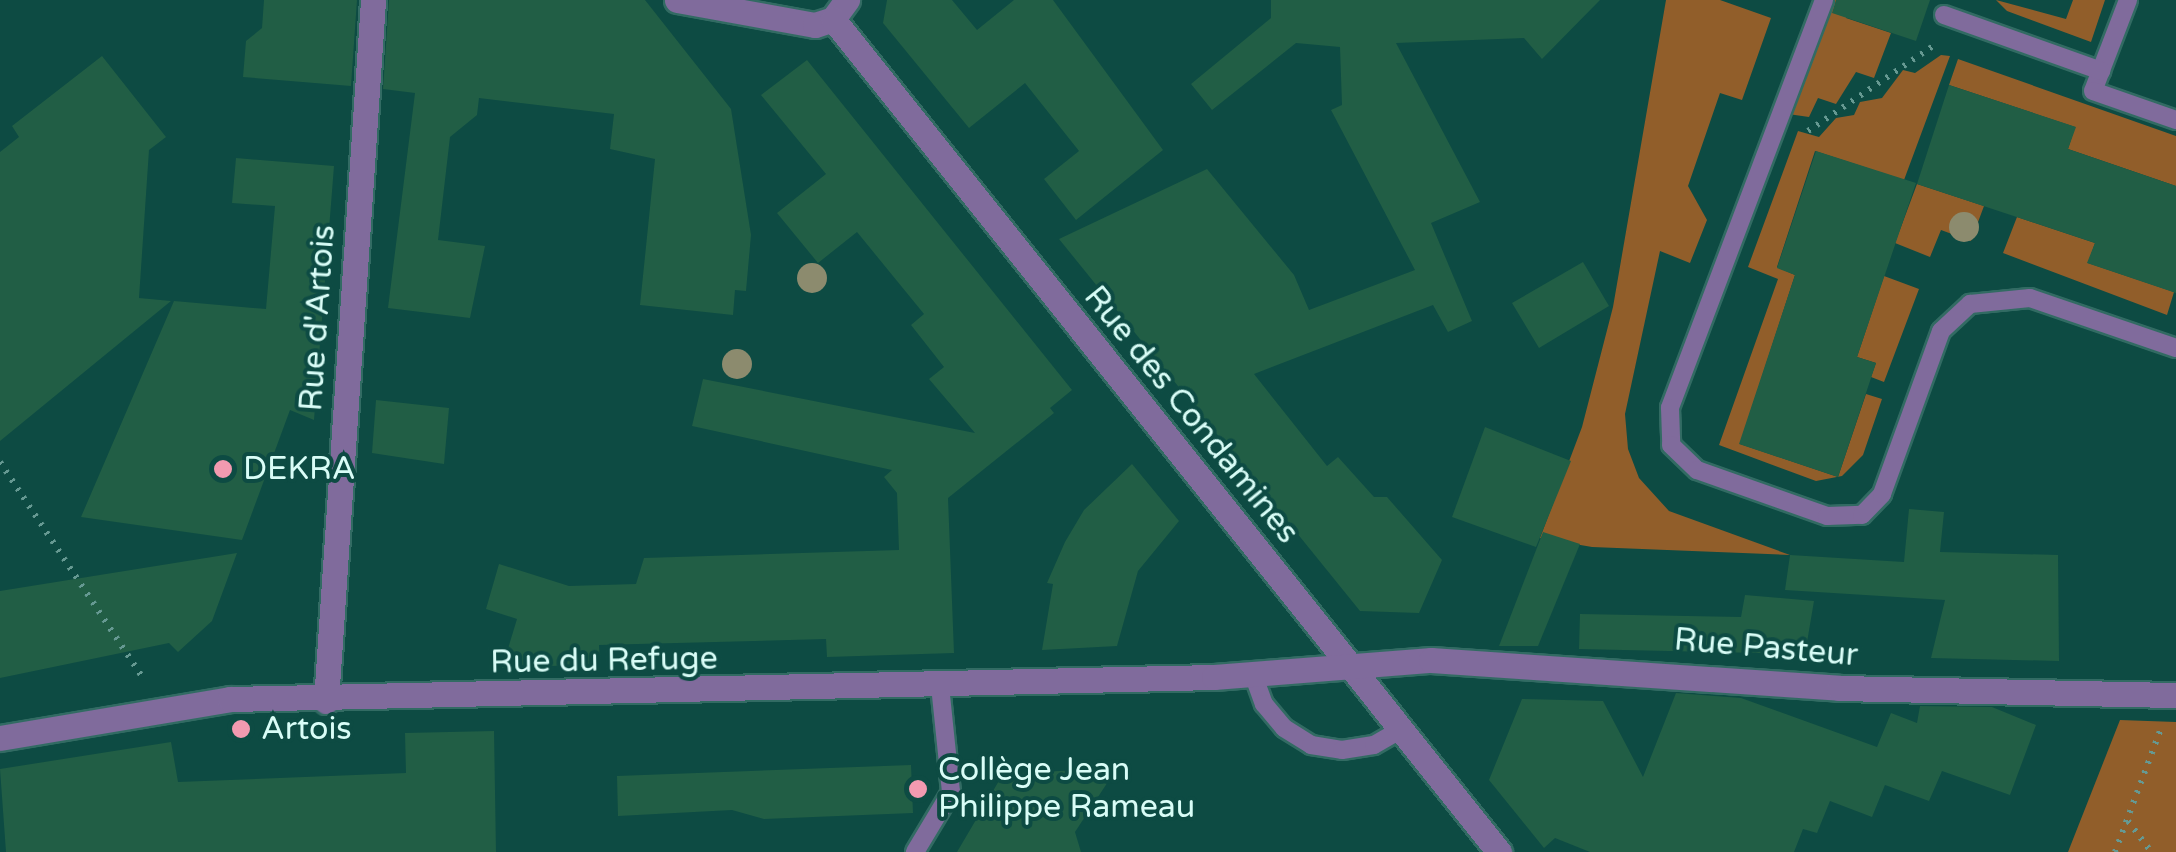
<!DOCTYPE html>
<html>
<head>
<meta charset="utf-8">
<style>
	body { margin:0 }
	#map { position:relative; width:2176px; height:852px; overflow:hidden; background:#0d4b43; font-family:"Varela Round",sans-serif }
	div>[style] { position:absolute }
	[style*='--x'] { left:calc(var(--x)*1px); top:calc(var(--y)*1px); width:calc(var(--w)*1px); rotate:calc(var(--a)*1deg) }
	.green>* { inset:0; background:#915e2a }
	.building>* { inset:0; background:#215e45 }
	.path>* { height:6px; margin-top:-3px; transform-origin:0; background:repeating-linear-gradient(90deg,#669992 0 2.5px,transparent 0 10.5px) }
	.roads { filter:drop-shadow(2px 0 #326b63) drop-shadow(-2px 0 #326b63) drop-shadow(0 2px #326b63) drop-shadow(0 -2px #326b63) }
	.lane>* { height:18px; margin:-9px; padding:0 9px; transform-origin:9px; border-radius:9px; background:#806b9c }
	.street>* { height:25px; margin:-12.5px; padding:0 12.5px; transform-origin:12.5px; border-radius:12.5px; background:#806b9c }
	.trees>* { width:30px; height:30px; margin:-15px; border-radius:50%; background:#8c8b6e }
	.dots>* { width:28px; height:28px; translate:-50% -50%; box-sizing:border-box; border:5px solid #0d4b43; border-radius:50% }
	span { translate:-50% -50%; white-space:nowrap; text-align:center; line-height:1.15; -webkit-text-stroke:8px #0d4b43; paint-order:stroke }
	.street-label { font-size:32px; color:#d9fdf7 }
	.poi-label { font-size:32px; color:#d9fdf7 }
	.left { translate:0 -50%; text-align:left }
</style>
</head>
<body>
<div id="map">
	<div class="green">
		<div style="clip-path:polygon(1666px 0,1720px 0,1771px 18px,1742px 100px,1720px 93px,1688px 186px,1707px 220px,1690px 263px,1660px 251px,1625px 414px,1628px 449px,1639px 478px,1669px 511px,1790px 555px,1592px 547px,1540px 538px,1582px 427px,1613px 307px)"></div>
		<div style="clip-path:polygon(1828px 0,1852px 0,1846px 18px,1891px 33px,1874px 78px,1856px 72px,1836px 104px,1818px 98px,1809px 117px,1788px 114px)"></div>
		<div style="clip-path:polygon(1996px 0,2066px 19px,2073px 0,2105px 0,2091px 42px,2007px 11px)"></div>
		<div style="clip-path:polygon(1941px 55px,1950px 56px,1904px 180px,1815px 151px,1777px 267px,1795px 275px,1740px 444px,1838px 477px,1866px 394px,1882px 399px,1863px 455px,1842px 476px,1816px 481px,1719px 445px,1778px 279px,1748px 267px,1798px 131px,1819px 137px,1836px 118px,1854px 115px,1860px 102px,1882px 98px,1903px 70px,1915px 73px)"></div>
		<div style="clip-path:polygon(1958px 59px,2176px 136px,2176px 186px,2068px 149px,2075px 127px,1949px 85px)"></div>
		<div style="clip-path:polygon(1917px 184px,1984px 206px,1971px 241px,1941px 230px,1930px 257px,1895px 243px)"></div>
		<div style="clip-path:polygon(2017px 217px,2095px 243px,2088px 263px,2174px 292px,2167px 315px,2003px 253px)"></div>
		<div style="clip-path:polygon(1884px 276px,1919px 289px,1884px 382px,1871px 377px,1876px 363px,1857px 357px)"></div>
		<div style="clip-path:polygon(2120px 720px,2176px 722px,2176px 852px,2068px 852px)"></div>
	</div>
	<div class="building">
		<div style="clip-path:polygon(264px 0,357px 0,351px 86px,243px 77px,246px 41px,262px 28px)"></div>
		<div style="clip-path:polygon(389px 0,645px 0,731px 109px,751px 235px,746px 291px,735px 290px,733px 315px,640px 305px,655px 159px,610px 149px,614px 114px,479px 98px,477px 115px,450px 137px,438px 240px,485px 246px,470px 318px,388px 308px,415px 93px,383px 89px)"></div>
		<div style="clip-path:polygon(887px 0,952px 0,977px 30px,1014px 0,1053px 0,1163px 150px,1076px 220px,1044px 179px,1079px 151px,1025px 83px,969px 128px,883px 23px)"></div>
		<div style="clip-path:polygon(1271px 0,1600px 0,1542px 59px,1524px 38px,1396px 43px,1480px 202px,1431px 223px,1472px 321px,1448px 332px,1433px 305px,1254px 374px,1327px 466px,1338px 457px,1374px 497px,1387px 497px,1442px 560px,1419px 613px,1360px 611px,1059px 239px,1207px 169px,1294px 275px,1309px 310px,1415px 270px,1331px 110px,1342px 105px,1340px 47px,1296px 43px,1212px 110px,1191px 84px,1271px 18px)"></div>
		<div style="clip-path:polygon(1836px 0,1930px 0,1916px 41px,1832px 13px)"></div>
		<div style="clip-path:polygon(102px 56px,166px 137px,149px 150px,139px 298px,171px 301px,0 441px,0 152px,19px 137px,12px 126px)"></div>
		<div style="clip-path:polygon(807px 60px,1072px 390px,1050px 408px,1054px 413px,948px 498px,954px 653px,827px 657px,826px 639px,599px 645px,600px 664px,502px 668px,517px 619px,486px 609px,499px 564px,569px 586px,636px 584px,644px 558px,899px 550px,897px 493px,884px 477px,892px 470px,692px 426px,703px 379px,975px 433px,929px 379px,944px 367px,911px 325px,924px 314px,857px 232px,818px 263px,777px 213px,826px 174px,761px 95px)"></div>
		<div style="clip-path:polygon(1949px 85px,2076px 127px,2068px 149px,2176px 186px,2176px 293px,2087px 263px,2095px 243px,1917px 184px)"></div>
		<div style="clip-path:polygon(1816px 151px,1916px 183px,1857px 357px,1876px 363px,1838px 477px,1739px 444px,1795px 275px,1777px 268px)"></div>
		<div style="clip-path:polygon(236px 158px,334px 166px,314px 420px,290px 410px,242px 540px,81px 517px,174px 301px,266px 309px,275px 206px,232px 203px)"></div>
		<div style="clip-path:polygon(1583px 262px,1609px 306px,1539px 348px,1512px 303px)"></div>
		<div style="clip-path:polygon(376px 400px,449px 408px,444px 464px,372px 453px)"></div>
		<div style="clip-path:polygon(1485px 427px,1571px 461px,1536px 547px,1452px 517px)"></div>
		<div style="clip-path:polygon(1132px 464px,1179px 521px,1138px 571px,1117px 646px,1042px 650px,1053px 584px,1047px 583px,1065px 542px,1084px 510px)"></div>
		<div style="clip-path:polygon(1909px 509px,1944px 512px,1940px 552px,2058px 555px,2059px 661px,1931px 658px,1945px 600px,1785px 590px,1790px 555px,1904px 562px)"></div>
		<div style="clip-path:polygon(1543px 532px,1580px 544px,1538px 646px,1499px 646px)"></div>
		<div style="clip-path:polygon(237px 553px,212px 621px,178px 652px,169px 643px,0 678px,0 591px)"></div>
		<div style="clip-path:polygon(1745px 595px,1814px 601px,1805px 654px,1579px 649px,1580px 614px,1741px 617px)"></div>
		<div style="clip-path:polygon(1676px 693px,1741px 698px,1877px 747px,1891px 713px,1917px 723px,1920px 706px,1992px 707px,2036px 725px,2010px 795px,1942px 771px,1929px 801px,1885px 785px,1872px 817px,1830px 801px,1817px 833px,1803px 829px,1794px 852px,1590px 852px,1555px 838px,1544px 848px,1489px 780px,1522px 699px,1603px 701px,1643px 777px)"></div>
		<div style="clip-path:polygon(494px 731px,496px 852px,6px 852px,0 769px,171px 742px,178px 782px,406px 773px,405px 733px)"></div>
		<div style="clip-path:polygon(911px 765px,913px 813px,764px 819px,732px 810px,618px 816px,617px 776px)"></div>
		<div style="clip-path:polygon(1117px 768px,1075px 832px,1081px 852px,957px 852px,1003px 774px)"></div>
	</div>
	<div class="path">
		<div style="--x:1808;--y:131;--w:151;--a:-34.2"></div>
		<div style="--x:0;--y:462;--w:259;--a:56.5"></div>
		<div style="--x:2128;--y:821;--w:39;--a:53"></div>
		<div style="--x:2115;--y:852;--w:129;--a:-69.6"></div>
	</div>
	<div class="roads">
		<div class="lane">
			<div style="--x:1824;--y:0;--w:436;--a:110.7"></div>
			<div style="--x:1670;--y:408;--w:37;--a:88"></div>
			<div style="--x:1671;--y:445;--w:36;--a:44"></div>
			<div style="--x:1697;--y:470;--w:138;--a:19.5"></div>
			<div style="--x:1827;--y:516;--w:35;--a:-2"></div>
			<div style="--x:1862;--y:515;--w:29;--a:-46"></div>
			<div style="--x:1882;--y:494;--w:173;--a:-70.1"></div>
			<div style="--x:1941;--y:331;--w:40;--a:-43"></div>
			<div style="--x:1970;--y:304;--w:60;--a:-5.7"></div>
			<div style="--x:2030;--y:298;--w:154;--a:18.9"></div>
			<div style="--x:2128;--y:0;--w:97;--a:111"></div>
			<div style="--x:2093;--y:91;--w:88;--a:19.3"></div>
			<div style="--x:1944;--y:15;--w:167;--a:19.6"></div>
			<div style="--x:1253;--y:674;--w:32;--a:70"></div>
			<div style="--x:1264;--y:704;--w:31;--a:50"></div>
			<div style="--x:1284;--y:728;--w:32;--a:32"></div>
			<div style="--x:1311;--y:745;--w:31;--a:9"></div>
			<div style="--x:1342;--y:750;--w:32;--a:-9"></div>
			<div style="--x:1374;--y:745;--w:32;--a:-30"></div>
			<div style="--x:915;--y:852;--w:70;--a:-59"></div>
			<div style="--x:951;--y:792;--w:108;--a:-95.9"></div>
		</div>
		<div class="street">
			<div style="--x:677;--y:0;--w:140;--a:10.3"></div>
			<div style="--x:815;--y:25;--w:19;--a:-18"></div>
			<div style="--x:833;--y:19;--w:24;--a:-54"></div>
			<div style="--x:833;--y:19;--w:1067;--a:51.36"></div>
			<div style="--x:326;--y:701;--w:703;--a:-86.16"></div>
			<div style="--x:0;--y:738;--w:233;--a:-9.6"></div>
			<div style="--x:230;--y:699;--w:984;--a:-1.28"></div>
			<div style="--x:1214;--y:677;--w:218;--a:-4.5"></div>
			<div style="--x:1431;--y:660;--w:409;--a:3.9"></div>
			<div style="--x:1839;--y:688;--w:337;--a:1.2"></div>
		</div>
	</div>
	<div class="trees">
		<div style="left:1964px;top:227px"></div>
		<div style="left:812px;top:278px"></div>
		<div style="left:737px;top:364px"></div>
	</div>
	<div class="dots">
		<div style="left:223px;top:469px;background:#f29ab0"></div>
		<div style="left:241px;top:729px;background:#f29ab0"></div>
		<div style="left:918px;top:789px;background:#f29ab0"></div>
	</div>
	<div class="street-label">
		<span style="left:318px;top:318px;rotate:-86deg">Rue d'Artois</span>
		<span style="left:1191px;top:415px;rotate:51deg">Rue des Condamines</span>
		<span style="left:1766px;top:648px;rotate:5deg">Rue Pasteur</span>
		<span style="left:604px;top:661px;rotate:-1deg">Rue du Refuge</span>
	</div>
	<div class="poi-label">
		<span class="left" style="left:243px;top:469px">DEKRA</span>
		<span class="left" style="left:261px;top:729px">Artois</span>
		<span class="left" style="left:938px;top:789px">Collège Jean<br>Philippe Rameau</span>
	</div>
</div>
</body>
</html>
